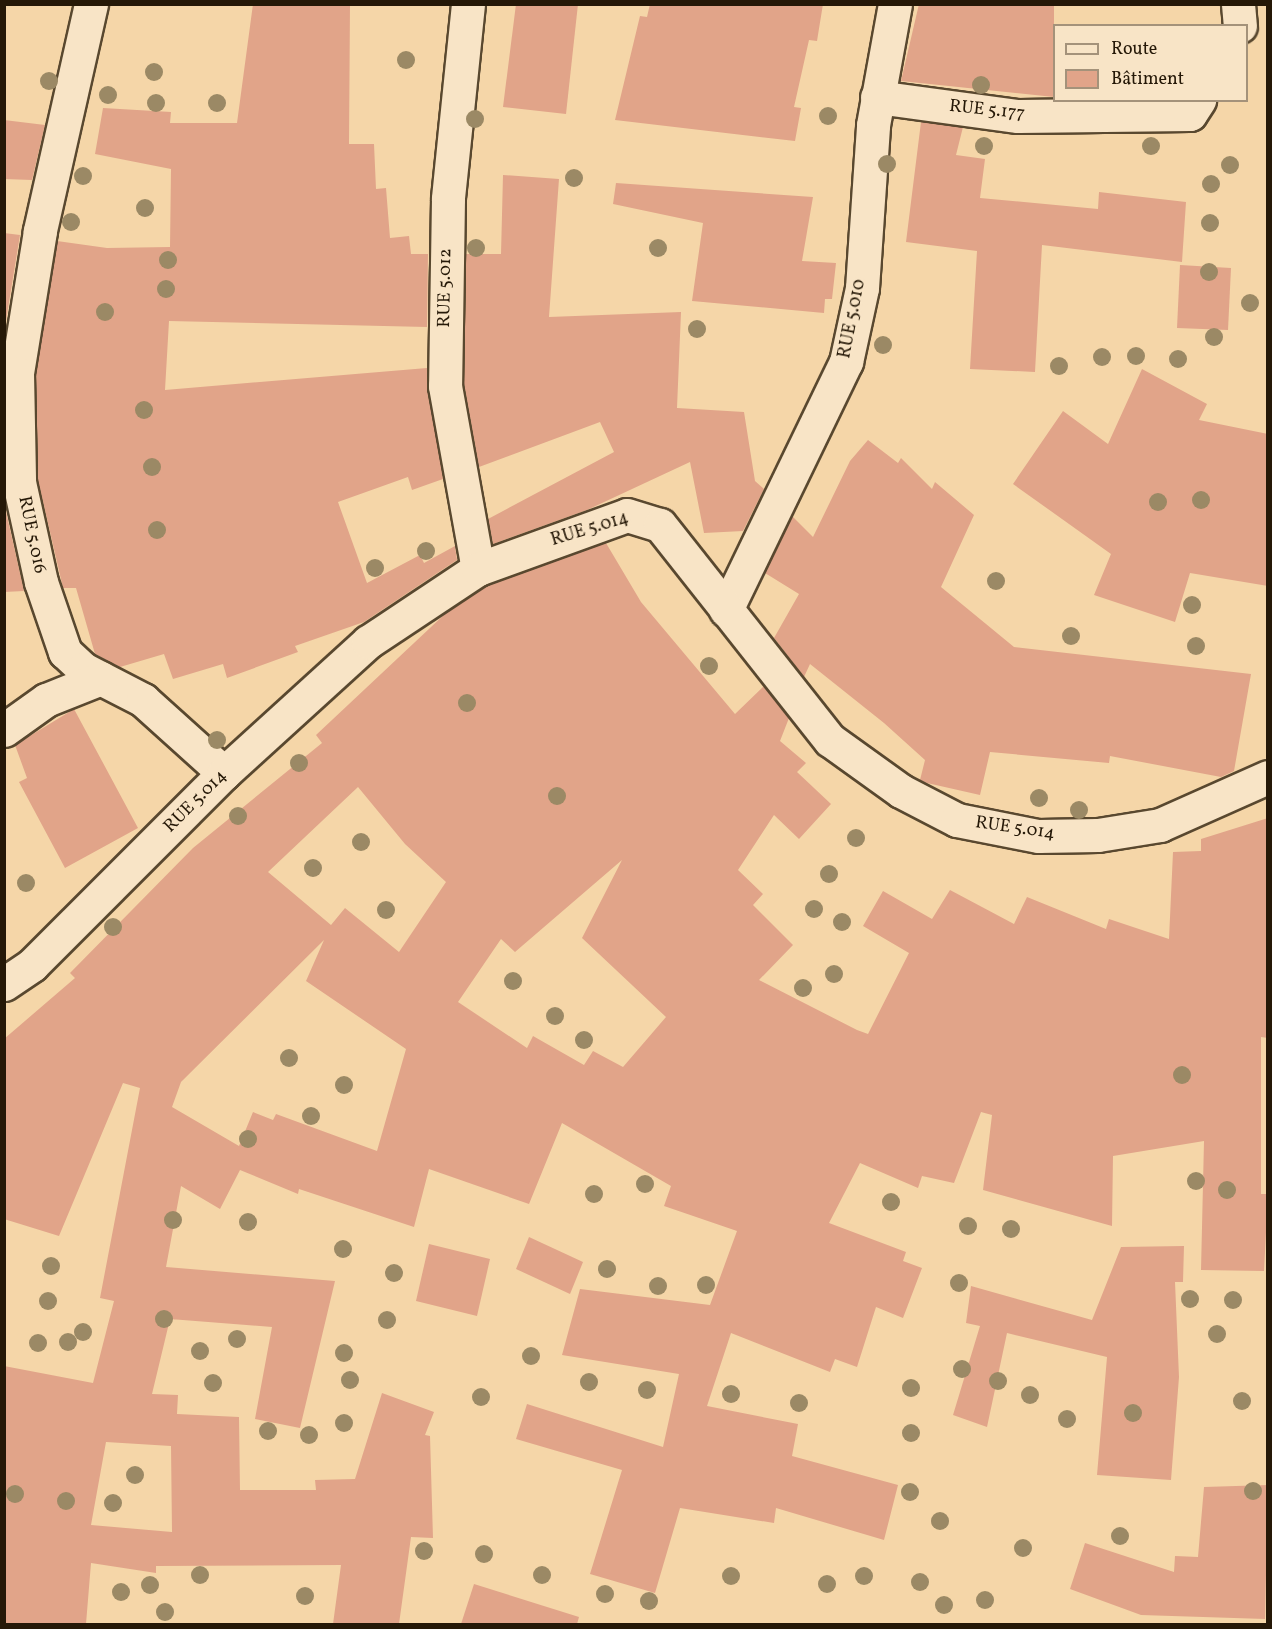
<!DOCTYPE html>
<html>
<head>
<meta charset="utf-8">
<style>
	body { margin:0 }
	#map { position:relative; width:1272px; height:1629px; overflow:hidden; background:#f5d6a8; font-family:Vollkorn,serif }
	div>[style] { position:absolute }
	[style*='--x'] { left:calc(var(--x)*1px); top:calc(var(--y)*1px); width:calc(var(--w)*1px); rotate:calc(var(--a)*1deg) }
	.building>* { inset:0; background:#e1a489 }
	.roads { filter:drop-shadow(2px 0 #59482f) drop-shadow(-2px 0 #59482f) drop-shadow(0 2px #59482f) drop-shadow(0 -2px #59482f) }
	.minor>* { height:33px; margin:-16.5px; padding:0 16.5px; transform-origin:16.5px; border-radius:16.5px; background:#f8e4c6 }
	.trees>* { width:18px; height:18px; margin:-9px; border-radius:50%; background:#9b8965 }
	span { translate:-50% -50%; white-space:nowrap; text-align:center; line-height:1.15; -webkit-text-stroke:4.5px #f8e4c6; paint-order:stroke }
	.street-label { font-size:18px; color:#251807 }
	.frame { position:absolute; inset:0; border:6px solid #251807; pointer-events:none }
	.legend { position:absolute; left:1053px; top:24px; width:195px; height:78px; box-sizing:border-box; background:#f8e4c6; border:2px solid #a4927a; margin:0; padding:8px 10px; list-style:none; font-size:18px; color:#251807 }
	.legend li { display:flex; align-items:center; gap:12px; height:30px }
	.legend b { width:30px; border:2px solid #a4927a }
</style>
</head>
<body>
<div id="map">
	<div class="building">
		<div style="clip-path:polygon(253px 4px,350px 4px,349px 144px,374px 144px,376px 189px,386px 188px,390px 238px,409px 236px,411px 254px,428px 254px,427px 327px,169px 321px,165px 390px,427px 368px,443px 479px,412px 490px,408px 477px,338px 502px,367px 583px,420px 555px,424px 563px,455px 546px,457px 560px,364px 622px,295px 646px,298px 652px,227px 678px,223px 664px,173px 679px,164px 654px,120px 667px,95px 654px,76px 588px,63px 588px,38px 480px,36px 374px,57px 241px,107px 248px,170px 247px,171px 169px,95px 154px,103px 108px,171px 112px,170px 123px,237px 123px)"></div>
		<div style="clip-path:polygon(516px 4px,578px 4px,566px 114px,503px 107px)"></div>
		<div style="clip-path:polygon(650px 4px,823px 4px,817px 41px,809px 40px,794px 107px,801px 108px,795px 141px,615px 120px,640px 16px,647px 17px)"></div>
		<div style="clip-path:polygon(919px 4px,1054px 4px,1054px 97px,901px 81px)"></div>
		<div style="clip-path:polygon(4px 120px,45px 125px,32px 180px,4px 179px)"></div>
		<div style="clip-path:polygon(921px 122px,963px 127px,956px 155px,985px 159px,980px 198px,1098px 209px,1099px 192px,1186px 202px,1182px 262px,1042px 245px,1035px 372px,970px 369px,977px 251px,906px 242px)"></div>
		<div style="clip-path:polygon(503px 175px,559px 179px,549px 317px,681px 312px,677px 408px,744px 412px,755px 481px,764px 489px,743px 531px,704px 533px,690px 462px,587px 510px,493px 544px,488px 519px,614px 452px,600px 422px,479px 467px,464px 384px,466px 254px,501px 254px)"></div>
		<div style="clip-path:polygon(616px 183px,813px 197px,802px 261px,836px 263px,832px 299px,825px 299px,824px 313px,692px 301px,703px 223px,613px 204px)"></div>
		<div style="clip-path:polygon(4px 233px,20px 235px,4px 333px)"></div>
		<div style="clip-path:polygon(1180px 265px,1231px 268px,1228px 330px,1177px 328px)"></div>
		<div style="clip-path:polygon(1142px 369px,1207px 404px,1199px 420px,1268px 434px,1268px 586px,1190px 573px,1175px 622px,1094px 595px,1111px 554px,1013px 484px,1063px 411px,1108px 444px)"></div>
		<div style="clip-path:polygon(868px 440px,898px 463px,901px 458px,932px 489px,935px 482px,974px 515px,941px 587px,1014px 647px,1251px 674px,1234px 771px,1221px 777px,1110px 756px,1109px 763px,990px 752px,980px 795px,927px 783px,920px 780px,925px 760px,884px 723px,810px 664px,804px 677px,774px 638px,799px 594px,765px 573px,792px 516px,813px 537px,850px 461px)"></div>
		<div style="clip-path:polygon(4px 503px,23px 586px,24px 591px,4px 592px)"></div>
		<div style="clip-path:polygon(evenodd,606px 543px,641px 602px,735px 714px,764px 686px,789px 718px,780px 741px,806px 763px,797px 772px,831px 804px,799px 839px,774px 815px,738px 870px,763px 894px,753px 905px,793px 945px,759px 980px,857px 1030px,868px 1034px,909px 953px,863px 926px,883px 891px,932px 919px,950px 890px,1014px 924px,1027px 897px,1106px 929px,1109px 919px,1169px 939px,1173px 852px,1201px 851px,1201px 839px,1268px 818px,1268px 1038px,1261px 1037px,1261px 1194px,1268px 1194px,1264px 1271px,1201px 1270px,1204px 1141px,1113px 1156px,1112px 1226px,983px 1190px,992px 1115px,981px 1112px,954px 1183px,922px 1176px,918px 1188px,860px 1163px,829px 1223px,906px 1252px,903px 1261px,922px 1268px,903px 1318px,876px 1307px,857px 1367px,835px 1359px,830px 1372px,731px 1333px,707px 1406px,798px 1424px,792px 1456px,898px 1485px,884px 1540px,776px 1508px,774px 1523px,680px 1508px,655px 1593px,590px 1574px,622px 1470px,516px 1439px,527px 1404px,663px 1447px,679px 1374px,562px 1355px,580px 1289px,710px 1305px,737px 1231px,664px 1206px,671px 1186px,562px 1123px,529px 1204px,429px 1169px,414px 1227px,299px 1189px,298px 1194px,240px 1170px,220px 1209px,181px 1186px,166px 1267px,335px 1281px,300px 1428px,255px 1419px,272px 1327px,170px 1319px,152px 1394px,178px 1395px,177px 1414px,239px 1417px,240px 1490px,316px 1490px,315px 1480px,355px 1479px,382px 1393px,434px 1412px,425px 1435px,430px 1436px,433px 1538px,411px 1537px,399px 1624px,333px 1624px,341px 1565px,156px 1566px,156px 1573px,91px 1563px,86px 1624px,4px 1624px,4px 1366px,93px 1383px,114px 1301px,100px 1298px,140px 1088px,123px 1083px,59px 1236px,4px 1219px,4px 1039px,75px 978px,70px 973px,193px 848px,322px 743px,316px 735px,447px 612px,486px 586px,606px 543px,358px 787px,405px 844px,446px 882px,399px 952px,345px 908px,331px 925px,268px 872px,358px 787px,606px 543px,622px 860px,582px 938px,666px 1017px,623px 1067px,593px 1051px,584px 1065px,533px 1036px,527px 1048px,458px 1002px,501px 939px,515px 952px,622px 860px,606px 543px,324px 940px,306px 981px,406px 1049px,377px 1151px,276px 1114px,273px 1120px,253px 1112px,239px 1146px,172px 1107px,181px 1082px,324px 940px,606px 543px,106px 1442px,171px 1446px,172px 1532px,91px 1525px,106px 1442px)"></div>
		<div style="clip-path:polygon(74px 709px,138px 828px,65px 868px,19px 782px,27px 778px,15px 745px)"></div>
		<div style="clip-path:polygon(529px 1237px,583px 1262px,570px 1294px,516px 1269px)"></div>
		<div style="clip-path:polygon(429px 1244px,490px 1259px,477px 1316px,416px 1301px)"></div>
		<div style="clip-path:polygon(1184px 1246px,1183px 1282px,1175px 1282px,1179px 1377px,1171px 1480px,1097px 1475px,1107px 1357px,1007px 1333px,987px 1427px,953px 1415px,980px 1326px,966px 1323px,971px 1286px,1092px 1320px,1121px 1247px)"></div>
		<div style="clip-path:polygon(1268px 1485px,1265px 1619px,1141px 1615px,1070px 1589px,1085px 1543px,1174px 1572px,1175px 1556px,1198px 1557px,1204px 1487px)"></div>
		<div style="clip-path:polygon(474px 1584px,579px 1617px,577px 1624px,461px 1624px)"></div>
	</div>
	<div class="roads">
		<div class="minor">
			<div style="--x:91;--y:4;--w:233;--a:102.7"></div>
			<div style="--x:40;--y:231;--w:144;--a:99.2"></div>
			<div style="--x:17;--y:373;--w:109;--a:88.9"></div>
			<div style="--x:19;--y:482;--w:102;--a:77.6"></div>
			<div style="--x:41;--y:582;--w:74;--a:71.1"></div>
			<div style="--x:65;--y:652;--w:25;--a:43"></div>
			<div style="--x:83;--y:669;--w:68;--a:27.3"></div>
			<div style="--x:143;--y:700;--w:109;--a:42"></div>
			<div style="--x:468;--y:4;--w:196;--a:95.9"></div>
			<div style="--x:448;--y:199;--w:187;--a:90.9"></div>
			<div style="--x:445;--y:386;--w:186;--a:79.8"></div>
			<div style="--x:1238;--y:4;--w:22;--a:85"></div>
			<div style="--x:877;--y:97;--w:142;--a:7.7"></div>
			<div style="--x:1018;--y:116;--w:172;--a:-0.7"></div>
			<div style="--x:1190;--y:114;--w:17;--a:-57"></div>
			<div style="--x:726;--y:610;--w:276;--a:-64.2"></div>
			<div style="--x:846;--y:362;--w:76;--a:-77.8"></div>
			<div style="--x:862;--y:288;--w:163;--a:-86.1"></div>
			<div style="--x:873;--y:125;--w:123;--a:-79.7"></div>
			<div style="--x:4;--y:730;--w:52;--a:-35.5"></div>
			<div style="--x:46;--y:700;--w:59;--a:-21.8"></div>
			<div style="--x:4;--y:984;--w:34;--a:-34"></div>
			<div style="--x:32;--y:965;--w:272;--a:-45"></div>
			<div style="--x:224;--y:773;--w:195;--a:-42.3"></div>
			<div style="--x:368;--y:642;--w:132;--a:-33.6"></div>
			<div style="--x:478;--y:569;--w:158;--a:-19.9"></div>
			<div style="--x:627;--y:515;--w:34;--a:17"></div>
			<div style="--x:660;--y:525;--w:274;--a:51.7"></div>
			<div style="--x:830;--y:740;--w:87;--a:35.7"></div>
			<div style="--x:901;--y:791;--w:63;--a:27.4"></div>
			<div style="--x:957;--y:820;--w:83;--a:11.2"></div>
			<div style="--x:1038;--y:836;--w:60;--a:-1"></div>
			<div style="--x:1098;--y:835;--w:63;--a:-9.2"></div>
			<div style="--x:1160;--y:825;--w:118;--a:-24"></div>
		</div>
	</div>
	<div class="trees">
		<div style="left:406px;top:60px"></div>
		<div style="left:154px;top:72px"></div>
		<div style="left:49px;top:81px"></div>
		<div style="left:981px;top:85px"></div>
		<div style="left:108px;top:95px"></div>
		<div style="left:156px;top:103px"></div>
		<div style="left:217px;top:103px"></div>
		<div style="left:828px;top:116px"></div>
		<div style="left:475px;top:119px"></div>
		<div style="left:984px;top:146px"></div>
		<div style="left:1151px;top:146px"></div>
		<div style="left:887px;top:164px"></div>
		<div style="left:1230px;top:165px"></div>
		<div style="left:83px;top:176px"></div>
		<div style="left:574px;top:178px"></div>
		<div style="left:1211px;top:184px"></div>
		<div style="left:145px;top:208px"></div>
		<div style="left:71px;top:222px"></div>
		<div style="left:1210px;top:223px"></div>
		<div style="left:476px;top:248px"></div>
		<div style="left:658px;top:248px"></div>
		<div style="left:168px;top:260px"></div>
		<div style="left:1209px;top:272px"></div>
		<div style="left:166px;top:289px"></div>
		<div style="left:1250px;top:303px"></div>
		<div style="left:105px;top:312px"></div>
		<div style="left:697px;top:329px"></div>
		<div style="left:1214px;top:337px"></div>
		<div style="left:883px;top:345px"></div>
		<div style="left:1136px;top:356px"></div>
		<div style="left:1102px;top:357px"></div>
		<div style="left:1178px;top:359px"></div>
		<div style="left:1059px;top:366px"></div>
		<div style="left:144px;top:410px"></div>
		<div style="left:152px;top:467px"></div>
		<div style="left:1201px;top:500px"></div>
		<div style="left:1158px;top:502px"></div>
		<div style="left:157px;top:530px"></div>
		<div style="left:426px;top:551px"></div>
		<div style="left:375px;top:568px"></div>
		<div style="left:996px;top:581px"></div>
		<div style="left:1192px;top:605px"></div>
		<div style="left:1071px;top:636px"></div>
		<div style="left:1196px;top:646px"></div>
		<div style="left:709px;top:666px"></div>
		<div style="left:467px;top:703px"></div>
		<div style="left:217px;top:740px"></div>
		<div style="left:299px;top:763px"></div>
		<div style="left:557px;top:796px"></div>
		<div style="left:1039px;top:798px"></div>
		<div style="left:1079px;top:810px"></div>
		<div style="left:238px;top:816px"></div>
		<div style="left:856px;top:838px"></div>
		<div style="left:361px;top:842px"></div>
		<div style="left:313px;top:868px"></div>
		<div style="left:829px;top:874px"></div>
		<div style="left:26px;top:883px"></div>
		<div style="left:814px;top:909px"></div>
		<div style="left:386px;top:910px"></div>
		<div style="left:842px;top:922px"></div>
		<div style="left:113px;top:927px"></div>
		<div style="left:834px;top:974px"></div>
		<div style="left:513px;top:981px"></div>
		<div style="left:803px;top:988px"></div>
		<div style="left:555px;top:1016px"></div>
		<div style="left:584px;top:1040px"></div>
		<div style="left:289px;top:1058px"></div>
		<div style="left:1182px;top:1075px"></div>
		<div style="left:344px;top:1085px"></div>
		<div style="left:311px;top:1116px"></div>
		<div style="left:248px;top:1139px"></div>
		<div style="left:1196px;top:1181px"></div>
		<div style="left:645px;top:1184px"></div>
		<div style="left:1227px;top:1190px"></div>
		<div style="left:594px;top:1194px"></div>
		<div style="left:891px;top:1202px"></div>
		<div style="left:173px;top:1220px"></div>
		<div style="left:248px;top:1222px"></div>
		<div style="left:968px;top:1226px"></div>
		<div style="left:1011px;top:1229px"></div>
		<div style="left:343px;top:1249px"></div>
		<div style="left:51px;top:1266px"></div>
		<div style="left:607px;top:1269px"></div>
		<div style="left:394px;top:1273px"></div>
		<div style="left:959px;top:1283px"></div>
		<div style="left:706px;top:1285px"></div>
		<div style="left:658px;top:1286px"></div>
		<div style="left:1190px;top:1299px"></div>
		<div style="left:1233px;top:1300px"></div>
		<div style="left:48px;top:1301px"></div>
		<div style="left:164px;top:1319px"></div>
		<div style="left:387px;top:1320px"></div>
		<div style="left:83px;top:1332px"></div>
		<div style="left:1217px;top:1334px"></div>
		<div style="left:237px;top:1339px"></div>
		<div style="left:68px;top:1342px"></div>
		<div style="left:38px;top:1343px"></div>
		<div style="left:200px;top:1351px"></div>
		<div style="left:344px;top:1353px"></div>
		<div style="left:531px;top:1356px"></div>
		<div style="left:962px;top:1369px"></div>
		<div style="left:350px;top:1380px"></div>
		<div style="left:998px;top:1381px"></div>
		<div style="left:589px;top:1382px"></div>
		<div style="left:213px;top:1383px"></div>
		<div style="left:911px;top:1388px"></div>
		<div style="left:647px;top:1390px"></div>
		<div style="left:731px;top:1394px"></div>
		<div style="left:1030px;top:1395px"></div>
		<div style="left:481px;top:1397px"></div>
		<div style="left:1242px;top:1401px"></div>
		<div style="left:799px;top:1403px"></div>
		<div style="left:1133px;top:1413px"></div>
		<div style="left:1067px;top:1419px"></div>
		<div style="left:344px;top:1423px"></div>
		<div style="left:268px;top:1431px"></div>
		<div style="left:911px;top:1433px"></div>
		<div style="left:309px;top:1435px"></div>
		<div style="left:135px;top:1475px"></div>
		<div style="left:1253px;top:1491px"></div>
		<div style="left:910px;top:1492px"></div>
		<div style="left:15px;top:1494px"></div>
		<div style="left:66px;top:1501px"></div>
		<div style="left:113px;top:1503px"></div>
		<div style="left:940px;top:1521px"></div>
		<div style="left:1120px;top:1536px"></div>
		<div style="left:1023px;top:1548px"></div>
		<div style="left:424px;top:1551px"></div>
		<div style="left:484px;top:1554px"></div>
		<div style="left:200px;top:1575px"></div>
		<div style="left:542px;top:1575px"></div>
		<div style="left:731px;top:1576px"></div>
		<div style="left:864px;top:1576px"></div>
		<div style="left:920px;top:1582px"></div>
		<div style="left:827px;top:1584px"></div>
		<div style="left:150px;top:1585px"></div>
		<div style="left:121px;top:1592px"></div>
		<div style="left:605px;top:1594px"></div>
		<div style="left:305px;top:1596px"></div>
		<div style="left:985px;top:1600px"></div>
		<div style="left:649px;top:1601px"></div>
		<div style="left:944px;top:1605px"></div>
		<div style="left:165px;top:1612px"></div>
	</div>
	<div class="street-label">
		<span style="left:987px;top:111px;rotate:6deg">RUE 5.177</span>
		<span style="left:446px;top:288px;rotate:-89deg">RUE 5.012</span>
		<span style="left:853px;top:319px;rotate:-79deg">RUE 5.010</span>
		<span style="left:590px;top:530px;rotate:-17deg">RUE 5.014</span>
		<span style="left:31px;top:535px;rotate:78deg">RUE 5.016</span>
		<span style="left:196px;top:802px;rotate:-45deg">RUE 5.014</span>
		<span style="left:1015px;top:829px;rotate:8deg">RUE 5.014</span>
	</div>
	<div class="frame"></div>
	<ul class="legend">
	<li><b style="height:8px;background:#f8e4c6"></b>Route</li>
	<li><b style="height:16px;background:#e1a489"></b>Bâtiment</li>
	</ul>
</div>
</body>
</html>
